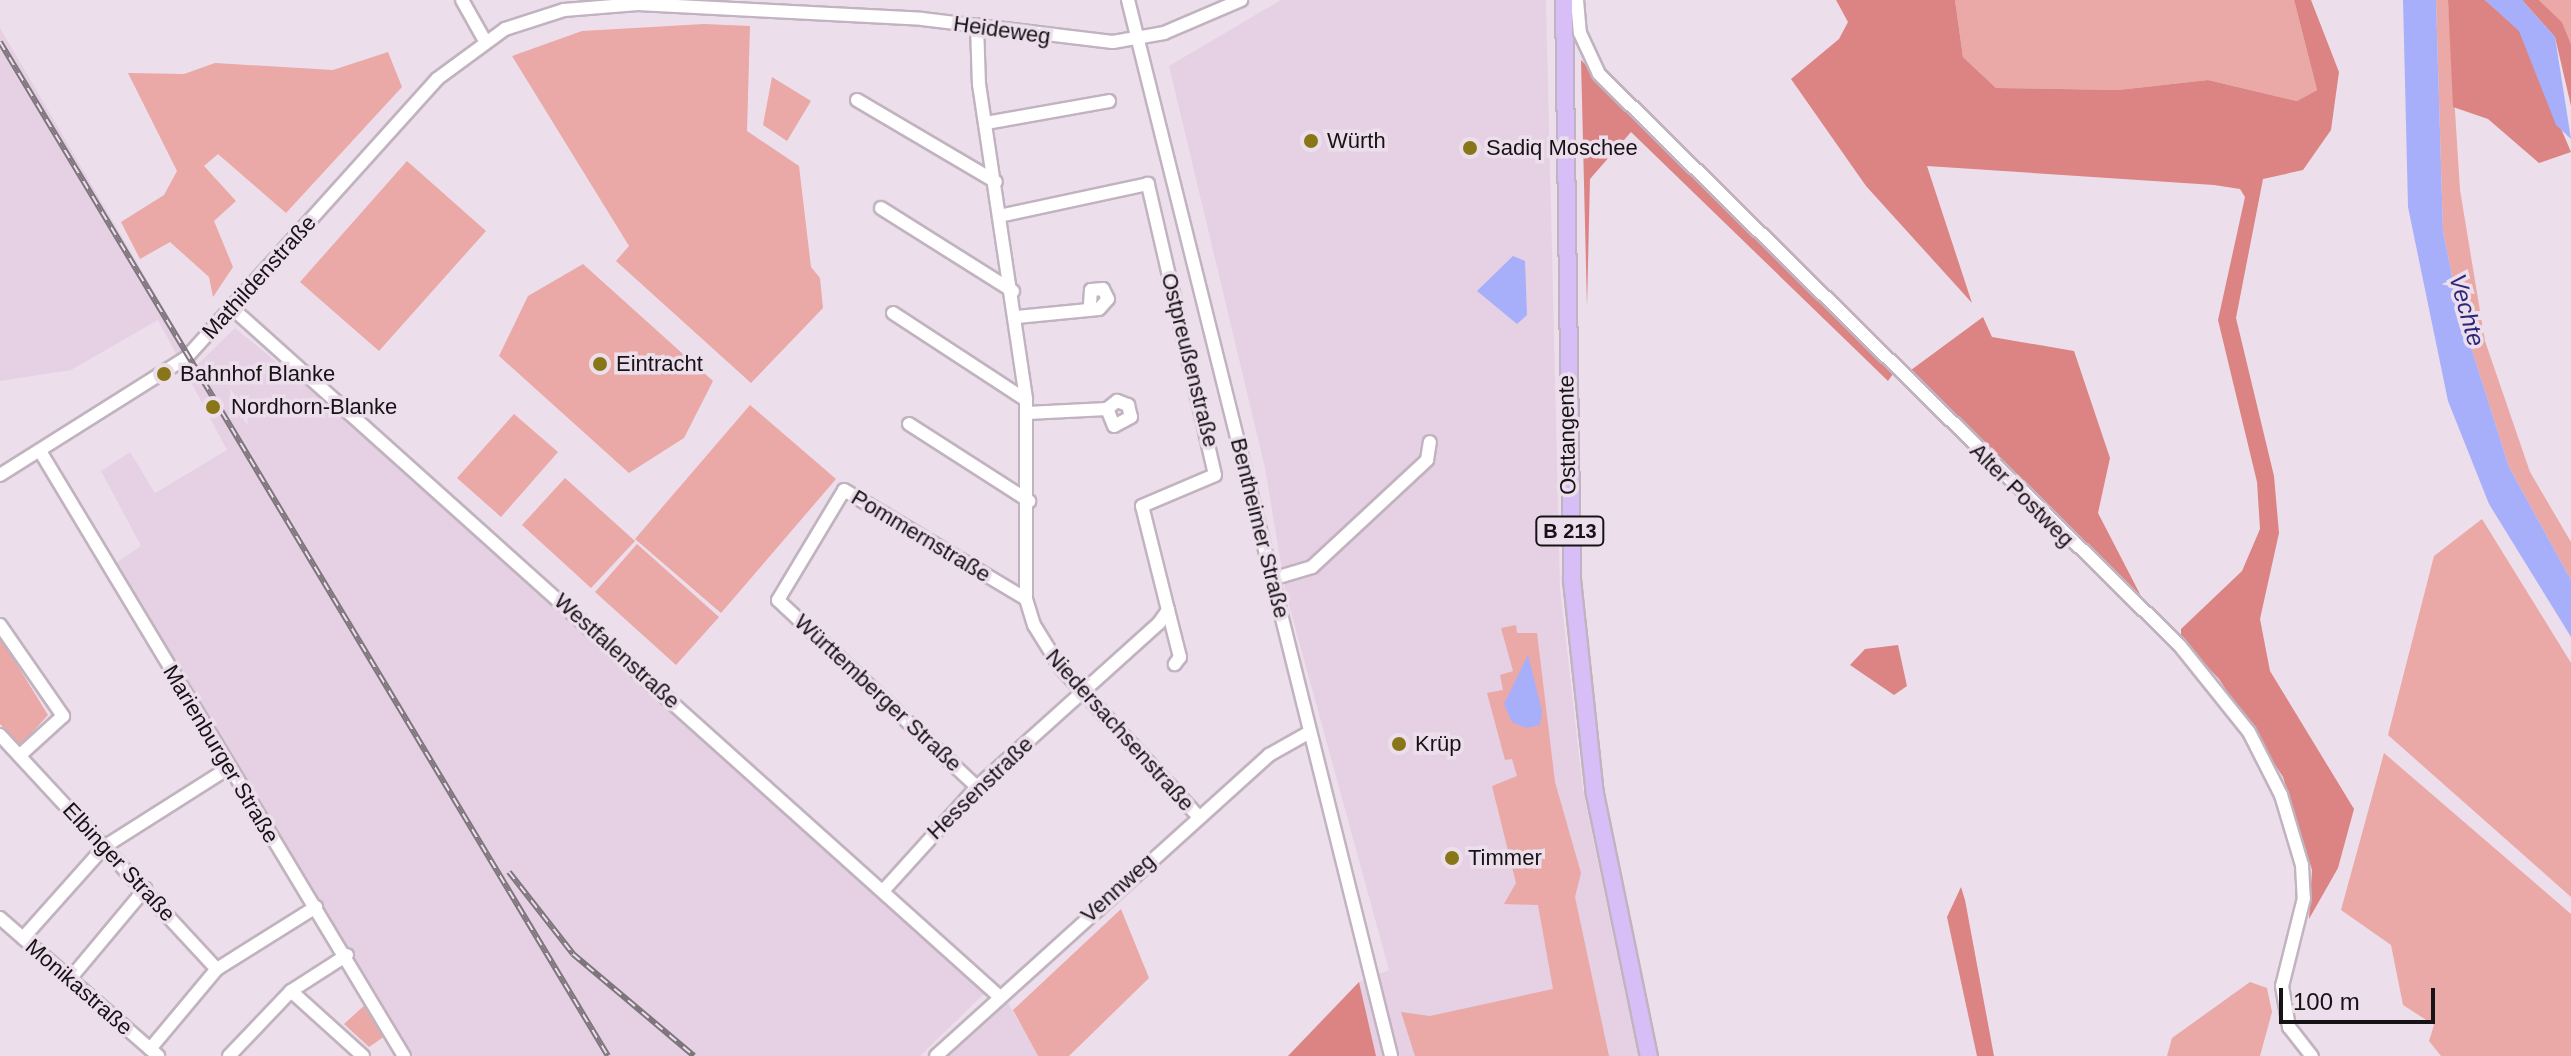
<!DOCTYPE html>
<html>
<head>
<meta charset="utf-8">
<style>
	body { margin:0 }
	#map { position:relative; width:2571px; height:1056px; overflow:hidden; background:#ecdfeb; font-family:Arial,sans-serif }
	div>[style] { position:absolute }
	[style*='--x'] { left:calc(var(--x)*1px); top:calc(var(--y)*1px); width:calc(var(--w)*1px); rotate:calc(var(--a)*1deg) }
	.built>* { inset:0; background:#e5d1e3 }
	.green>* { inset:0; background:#eaa8a6 }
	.forest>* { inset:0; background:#db8483 }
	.water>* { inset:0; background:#a7affb }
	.roads { filter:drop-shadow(2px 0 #c1b3bf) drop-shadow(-2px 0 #c1b3bf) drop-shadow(0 2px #c1b3bf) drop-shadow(0 -2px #c1b3bf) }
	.minor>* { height:12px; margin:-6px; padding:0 6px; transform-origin:6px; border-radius:6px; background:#fff }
	.major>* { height:16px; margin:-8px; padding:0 8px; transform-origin:8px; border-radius:8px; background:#d8bef7 }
	.rail>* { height:6px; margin-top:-3px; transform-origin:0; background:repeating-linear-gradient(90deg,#ecdfeb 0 9px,#7e757d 0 18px); box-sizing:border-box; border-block:2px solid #7e757d }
	.dots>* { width:22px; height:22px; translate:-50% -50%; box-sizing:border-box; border:4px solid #ecdfeb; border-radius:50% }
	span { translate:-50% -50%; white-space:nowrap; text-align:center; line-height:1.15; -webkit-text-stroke:7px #ecdfeb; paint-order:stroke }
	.shield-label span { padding:2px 6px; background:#ecdfeb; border:2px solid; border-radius:6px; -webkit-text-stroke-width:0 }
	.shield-label { font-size:20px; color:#171216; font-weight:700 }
	.street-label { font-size:22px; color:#171216 }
	.poi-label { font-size:22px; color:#171216 }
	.left { translate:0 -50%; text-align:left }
	.water-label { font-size:24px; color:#2c267b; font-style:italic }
	.scale { position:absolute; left:2279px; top:988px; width:156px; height:36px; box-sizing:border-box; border:4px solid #171216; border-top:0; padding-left:10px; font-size:24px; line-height:28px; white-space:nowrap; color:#171216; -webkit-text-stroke:6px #ecdfeb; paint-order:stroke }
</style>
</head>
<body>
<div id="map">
	<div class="built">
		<div style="clip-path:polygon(1281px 0,1546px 0,1560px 589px,1583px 790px,1638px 1056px,1288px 1056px,1359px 982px,1389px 970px,1286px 594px,1265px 468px,1169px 66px)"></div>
		<div style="clip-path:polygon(0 28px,197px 365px,235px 328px,502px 547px,986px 992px,920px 1056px,413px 1056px,116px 563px,141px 546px,101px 471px,130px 452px,155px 493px,227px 450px,158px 320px,71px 370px,0 381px)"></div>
		<div style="clip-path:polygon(1005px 997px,1038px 1056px,936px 1056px)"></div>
	</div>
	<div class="green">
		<div style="clip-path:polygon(1955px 0,2294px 0,2317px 90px,2297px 101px,2208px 80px,2118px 90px,1996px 88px,1963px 57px)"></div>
		<div style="clip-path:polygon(2436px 0,2448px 0,2460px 190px,2485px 341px,2530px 472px,2571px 542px,2571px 580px,2509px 467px,2458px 306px,2443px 231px)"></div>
		<div style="clip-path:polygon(2539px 0,2571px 0,2571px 44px,2562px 22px)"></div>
		<div style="clip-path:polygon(704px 24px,750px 26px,747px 131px,799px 166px,811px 267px,820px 278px,823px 308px,751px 383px,616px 261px,629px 246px,512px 56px,582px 31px)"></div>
		<div style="clip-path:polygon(388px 52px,402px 87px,286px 213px,218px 154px,204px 166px,236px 201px,214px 221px,233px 267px,213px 297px,209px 277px,170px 242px,140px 259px,121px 222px,164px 195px,177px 171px,128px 73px,184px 74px,215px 63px,333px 70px)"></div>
		<div style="clip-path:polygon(772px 77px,811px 101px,787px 141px,763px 125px)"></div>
		<div style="clip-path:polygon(407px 161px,486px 231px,379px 351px,300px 282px)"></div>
		<div style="clip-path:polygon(583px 264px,713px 381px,684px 438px,629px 473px,499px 356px,528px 296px)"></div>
		<div style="clip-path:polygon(750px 405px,836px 479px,721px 613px,635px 539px)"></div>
		<div style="clip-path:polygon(514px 414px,558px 452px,501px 517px,457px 478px)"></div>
		<div style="clip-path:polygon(565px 478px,635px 541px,591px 588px,522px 525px)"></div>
		<div style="clip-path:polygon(2482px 519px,2571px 663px,2571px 897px,2388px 735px,2434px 556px)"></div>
		<div style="clip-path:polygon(637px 544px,719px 617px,676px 665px,595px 592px)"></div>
		<div style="clip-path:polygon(1516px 625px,1517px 633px,1537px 633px,1555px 782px,1581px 873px,1575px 897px,1609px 1056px,1415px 1056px,1401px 1012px,1430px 1016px,1553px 989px,1538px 905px,1504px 904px,1516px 883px,1492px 786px,1517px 776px,1512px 759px,1505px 760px,1487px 693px,1503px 690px,1500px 675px,1513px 671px,1501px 628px)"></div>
		<div style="clip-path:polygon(0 637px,48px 715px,20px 746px,0 724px)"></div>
		<div style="clip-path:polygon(2384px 753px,2571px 914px,2571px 1056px,2441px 1056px,2429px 1041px,2434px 1025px,2403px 1005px,2391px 945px,2341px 910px)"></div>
		<div style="clip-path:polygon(1121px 909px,1149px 978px,1069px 1056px,1038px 1056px,1013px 1010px)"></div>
		<div style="clip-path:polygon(2250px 982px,2267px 988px,2272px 1012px,2260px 1056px,2167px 1056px,2172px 1038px)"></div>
		<div style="clip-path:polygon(366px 1004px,388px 1034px,369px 1047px,344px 1024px)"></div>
	</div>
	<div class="forest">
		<div style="clip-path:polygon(1836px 0,1955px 0,1963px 57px,1996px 88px,2118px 90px,2208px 80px,2297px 101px,2317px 90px,2294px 0,2311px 0,2339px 72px,2331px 130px,2303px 170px,2263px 179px,2236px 318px,2274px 476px,2279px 533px,2260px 619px,2270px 671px,2354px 809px,2338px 868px,2309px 919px,2312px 870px,2283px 777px,2219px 679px,2181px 639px,2181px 629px,2242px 571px,2260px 529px,2257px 482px,2218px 320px,2245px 197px,2240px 189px,2214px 185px,1927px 166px,1972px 303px,1866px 186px,1791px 79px,1839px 39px,1848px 22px)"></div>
		<div style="clip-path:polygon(2448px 0,2485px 0,2519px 30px,2571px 152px,2539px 163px,2488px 119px,2453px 107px)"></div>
		<div style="clip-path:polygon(2522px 0,2539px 0,2562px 22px,2571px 44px,2571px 106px,2555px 37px)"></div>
		<div style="clip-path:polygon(1581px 60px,1893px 374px,1888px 381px,1631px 132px,1590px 179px,1587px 307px)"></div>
		<div style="clip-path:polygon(1983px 317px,1992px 337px,2074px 351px,2110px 458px,2098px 513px,2142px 598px,1911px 370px)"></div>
		<div style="clip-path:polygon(1898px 645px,1907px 686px,1894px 695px,1850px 665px,1865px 649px)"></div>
		<div style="clip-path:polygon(1961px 887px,1965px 900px,1994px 1056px,1977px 1056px,1947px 917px)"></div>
		<div style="clip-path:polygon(1359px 982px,1376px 1056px,1288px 1056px)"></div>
	</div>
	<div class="water">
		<div style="clip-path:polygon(2403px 0,2436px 0,2443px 231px,2458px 306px,2509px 467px,2571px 580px,2571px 637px,2489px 504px,2448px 401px,2408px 207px)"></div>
		<div style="clip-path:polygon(2485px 0,2522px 0,2555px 37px,2571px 139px,2556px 125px,2519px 31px)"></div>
		<div style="clip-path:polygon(1513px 256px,1525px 261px,1527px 315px,1517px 324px,1477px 291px)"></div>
		<div style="clip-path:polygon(1528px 655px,1542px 711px,1540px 725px,1526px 728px,1512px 722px,1504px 704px)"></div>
	</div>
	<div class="roads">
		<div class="minor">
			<div style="--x:462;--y:0;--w:45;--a:60.6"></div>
			<div style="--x:1128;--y:0;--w:1088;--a:76.01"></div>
			<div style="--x:1577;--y:0;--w:33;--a:85"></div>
			<div style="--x:1580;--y:33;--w:45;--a:65.1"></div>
			<div style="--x:1599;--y:74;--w:815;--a:44.55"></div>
			<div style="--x:2180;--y:646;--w:110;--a:51.3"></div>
			<div style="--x:2249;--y:732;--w:71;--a:63.1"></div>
			<div style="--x:2281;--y:795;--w:73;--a:73.3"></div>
			<div style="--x:2302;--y:865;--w:33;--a:87"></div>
			<div style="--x:2304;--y:898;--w:91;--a:104"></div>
			<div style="--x:2282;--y:986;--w:42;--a:80.3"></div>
			<div style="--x:2289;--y:1027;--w:37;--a:52"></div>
			<div style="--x:977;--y:25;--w:59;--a:88.1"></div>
			<div style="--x:979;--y:84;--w:319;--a:81.5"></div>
			<div style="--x:1026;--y:400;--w:199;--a:90"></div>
			<div style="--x:1026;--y:599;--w:27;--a:73"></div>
			<div style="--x:1034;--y:625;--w:49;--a:58.2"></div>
			<div style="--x:1060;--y:667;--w:205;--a:47.2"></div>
			<div style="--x:857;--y:100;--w:161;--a:30.5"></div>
			<div style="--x:986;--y:123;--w:125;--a:-10.1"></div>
			<div style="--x:881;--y:208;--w:156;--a:32.2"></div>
			<div style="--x:232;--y:308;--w:1032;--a:41.9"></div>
			<div style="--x:893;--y:313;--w:159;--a:33.2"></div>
			<div style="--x:1017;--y:317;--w:82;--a:-5.6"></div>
			<div style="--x:1099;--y:309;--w:13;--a:-48"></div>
			<div style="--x:1108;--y:299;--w:11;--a:-117"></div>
			<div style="--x:1103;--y:289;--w:12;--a:175"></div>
			<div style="--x:1091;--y:290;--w:16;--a:94"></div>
			<div style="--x:1027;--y:413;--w:80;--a:-2.9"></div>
			<div style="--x:1107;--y:409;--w:13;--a:-39"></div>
			<div style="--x:1117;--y:401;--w:12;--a:20"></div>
			<div style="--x:1128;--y:405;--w:12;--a:76"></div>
			<div style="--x:1131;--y:417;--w:19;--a:152"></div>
			<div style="--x:1114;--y:426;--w:18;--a:-112"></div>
			<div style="--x:909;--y:424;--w:143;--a:32.7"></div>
			<div style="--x:40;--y:451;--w:706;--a:58.97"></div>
			<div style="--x:0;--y:475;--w:220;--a:-32.2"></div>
			<div style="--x:186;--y:358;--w:375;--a:-48"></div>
			<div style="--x:437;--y:79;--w:84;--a:-36.3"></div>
			<div style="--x:505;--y:29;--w:62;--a:-17.9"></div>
			<div style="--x:564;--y:10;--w:74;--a:-4.6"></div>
			<div style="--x:638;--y:4;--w:284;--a:3"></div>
			<div style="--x:922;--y:19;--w:192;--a:6.9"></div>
			<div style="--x:1113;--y:42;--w:52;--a:-10"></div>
			<div style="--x:1164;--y:33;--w:84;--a:-23.2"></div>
			<div style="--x:1272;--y:579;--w:42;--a:-16.7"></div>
			<div style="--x:1312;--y:567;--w:157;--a:-42.9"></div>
			<div style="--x:1427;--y:460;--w:18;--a:-81"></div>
			<div style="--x:1168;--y:610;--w:49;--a:75.7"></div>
			<div style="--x:1180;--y:657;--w:9;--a:126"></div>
			<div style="--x:0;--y:625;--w:111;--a:55.3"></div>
			<div style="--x:63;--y:716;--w:59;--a:137.7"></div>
			<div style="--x:0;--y:735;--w:319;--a:47.2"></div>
			<div style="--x:977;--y:787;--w:273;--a:-136.8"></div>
			<div style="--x:778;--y:600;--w:128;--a:-59"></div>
			<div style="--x:844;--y:490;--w:212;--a:30.9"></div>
			<div style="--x:883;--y:891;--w:140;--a:-47.9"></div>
			<div style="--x:977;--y:787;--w:245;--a:-42"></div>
			<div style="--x:1159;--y:623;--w:16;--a:-55"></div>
			<div style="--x:1168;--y:610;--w:107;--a:-104"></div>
			<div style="--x:1142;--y:506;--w:79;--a:-23"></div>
			<div style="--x:1215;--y:475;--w:299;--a:-103"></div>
			<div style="--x:1148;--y:184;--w:148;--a:167.9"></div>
			<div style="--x:0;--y:918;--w:210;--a:41.1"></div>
			<div style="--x:23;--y:938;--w:122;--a:-48.3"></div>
			<div style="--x:104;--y:847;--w:146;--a:-32.4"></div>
			<div style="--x:347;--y:955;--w:67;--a:147.3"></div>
			<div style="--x:291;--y:991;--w:97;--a:42.1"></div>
			<div style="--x:69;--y:980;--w:119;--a:-50.1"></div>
			<div style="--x:150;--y:1049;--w:104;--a:-50.1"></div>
			<div style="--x:217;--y:969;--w:117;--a:-32.1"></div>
			<div style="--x:229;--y:1056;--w:90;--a:-46.4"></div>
			<div style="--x:936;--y:1056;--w:449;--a:-42.1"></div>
			<div style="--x:1269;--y:755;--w:47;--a:-29.3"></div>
		</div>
		<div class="major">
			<div style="--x:1564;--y:0;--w:580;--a:89.21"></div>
			<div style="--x:1572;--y:580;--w:215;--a:83.9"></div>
			<div style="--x:1595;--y:794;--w:268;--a:78.4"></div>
		</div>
	</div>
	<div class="rail">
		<div style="--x:0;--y:42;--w:1182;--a:59.05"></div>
		<div style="--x:509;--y:872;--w:104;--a:52"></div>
		<div style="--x:573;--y:954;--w:158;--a:40.1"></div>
	</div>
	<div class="dots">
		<div style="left:1311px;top:141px;background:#897619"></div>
		<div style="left:1470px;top:148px;background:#897619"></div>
		<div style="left:600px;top:364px;background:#897619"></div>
		<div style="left:164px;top:374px;background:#897619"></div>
		<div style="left:213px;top:407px;background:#897619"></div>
		<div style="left:1399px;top:744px;background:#897619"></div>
		<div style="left:1452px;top:858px;background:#897619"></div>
	</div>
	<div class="shield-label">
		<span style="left:1570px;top:531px">B 213</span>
	</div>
	<div class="street-label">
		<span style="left:1002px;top:30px;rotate:8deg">Heideweg</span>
		<span style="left:259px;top:277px;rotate:-48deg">Mathildenstraße</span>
		<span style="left:1190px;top:360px;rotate:76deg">Ostpreußenstraße</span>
		<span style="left:1567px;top:435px;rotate:-91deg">Osttangente</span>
		<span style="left:2022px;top:495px;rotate:45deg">Alter Postweg</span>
		<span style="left:1260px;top:528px;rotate:76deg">Bentheimer Straße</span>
		<span style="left:921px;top:536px;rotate:31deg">Pommernstraße</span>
		<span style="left:617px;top:651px;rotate:42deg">Westfalenstraße</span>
		<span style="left:878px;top:693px;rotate:43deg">Württemberger Straße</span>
		<span style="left:1120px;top:730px;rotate:48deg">Niedersachsenstraße</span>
		<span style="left:221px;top:754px;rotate:59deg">Marienburger Straße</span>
		<span style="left:980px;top:788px;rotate:-44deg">Hessenstraße</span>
		<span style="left:119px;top:862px;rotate:47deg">Elbinger Straße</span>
		<span style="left:1118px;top:888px;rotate:-42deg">Vennweg</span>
		<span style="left:79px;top:987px;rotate:41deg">Monikastraße</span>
	</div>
	<div class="poi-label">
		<span class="left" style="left:1327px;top:141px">Würth</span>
		<span class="left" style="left:1486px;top:148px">Sadiq Moschee</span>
		<span class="left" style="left:616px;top:364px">Eintracht</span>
		<span class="left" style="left:180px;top:374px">Bahnhof Blanke</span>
		<span class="left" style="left:231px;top:407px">Nordhorn-Blanke</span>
		<span class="left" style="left:1415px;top:744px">Krüp</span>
		<span class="left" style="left:1468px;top:858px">Timmer</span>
	</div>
	<div class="water-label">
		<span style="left:2467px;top:310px;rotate:74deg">Vechte</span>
	</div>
	<div class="scale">100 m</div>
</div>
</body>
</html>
